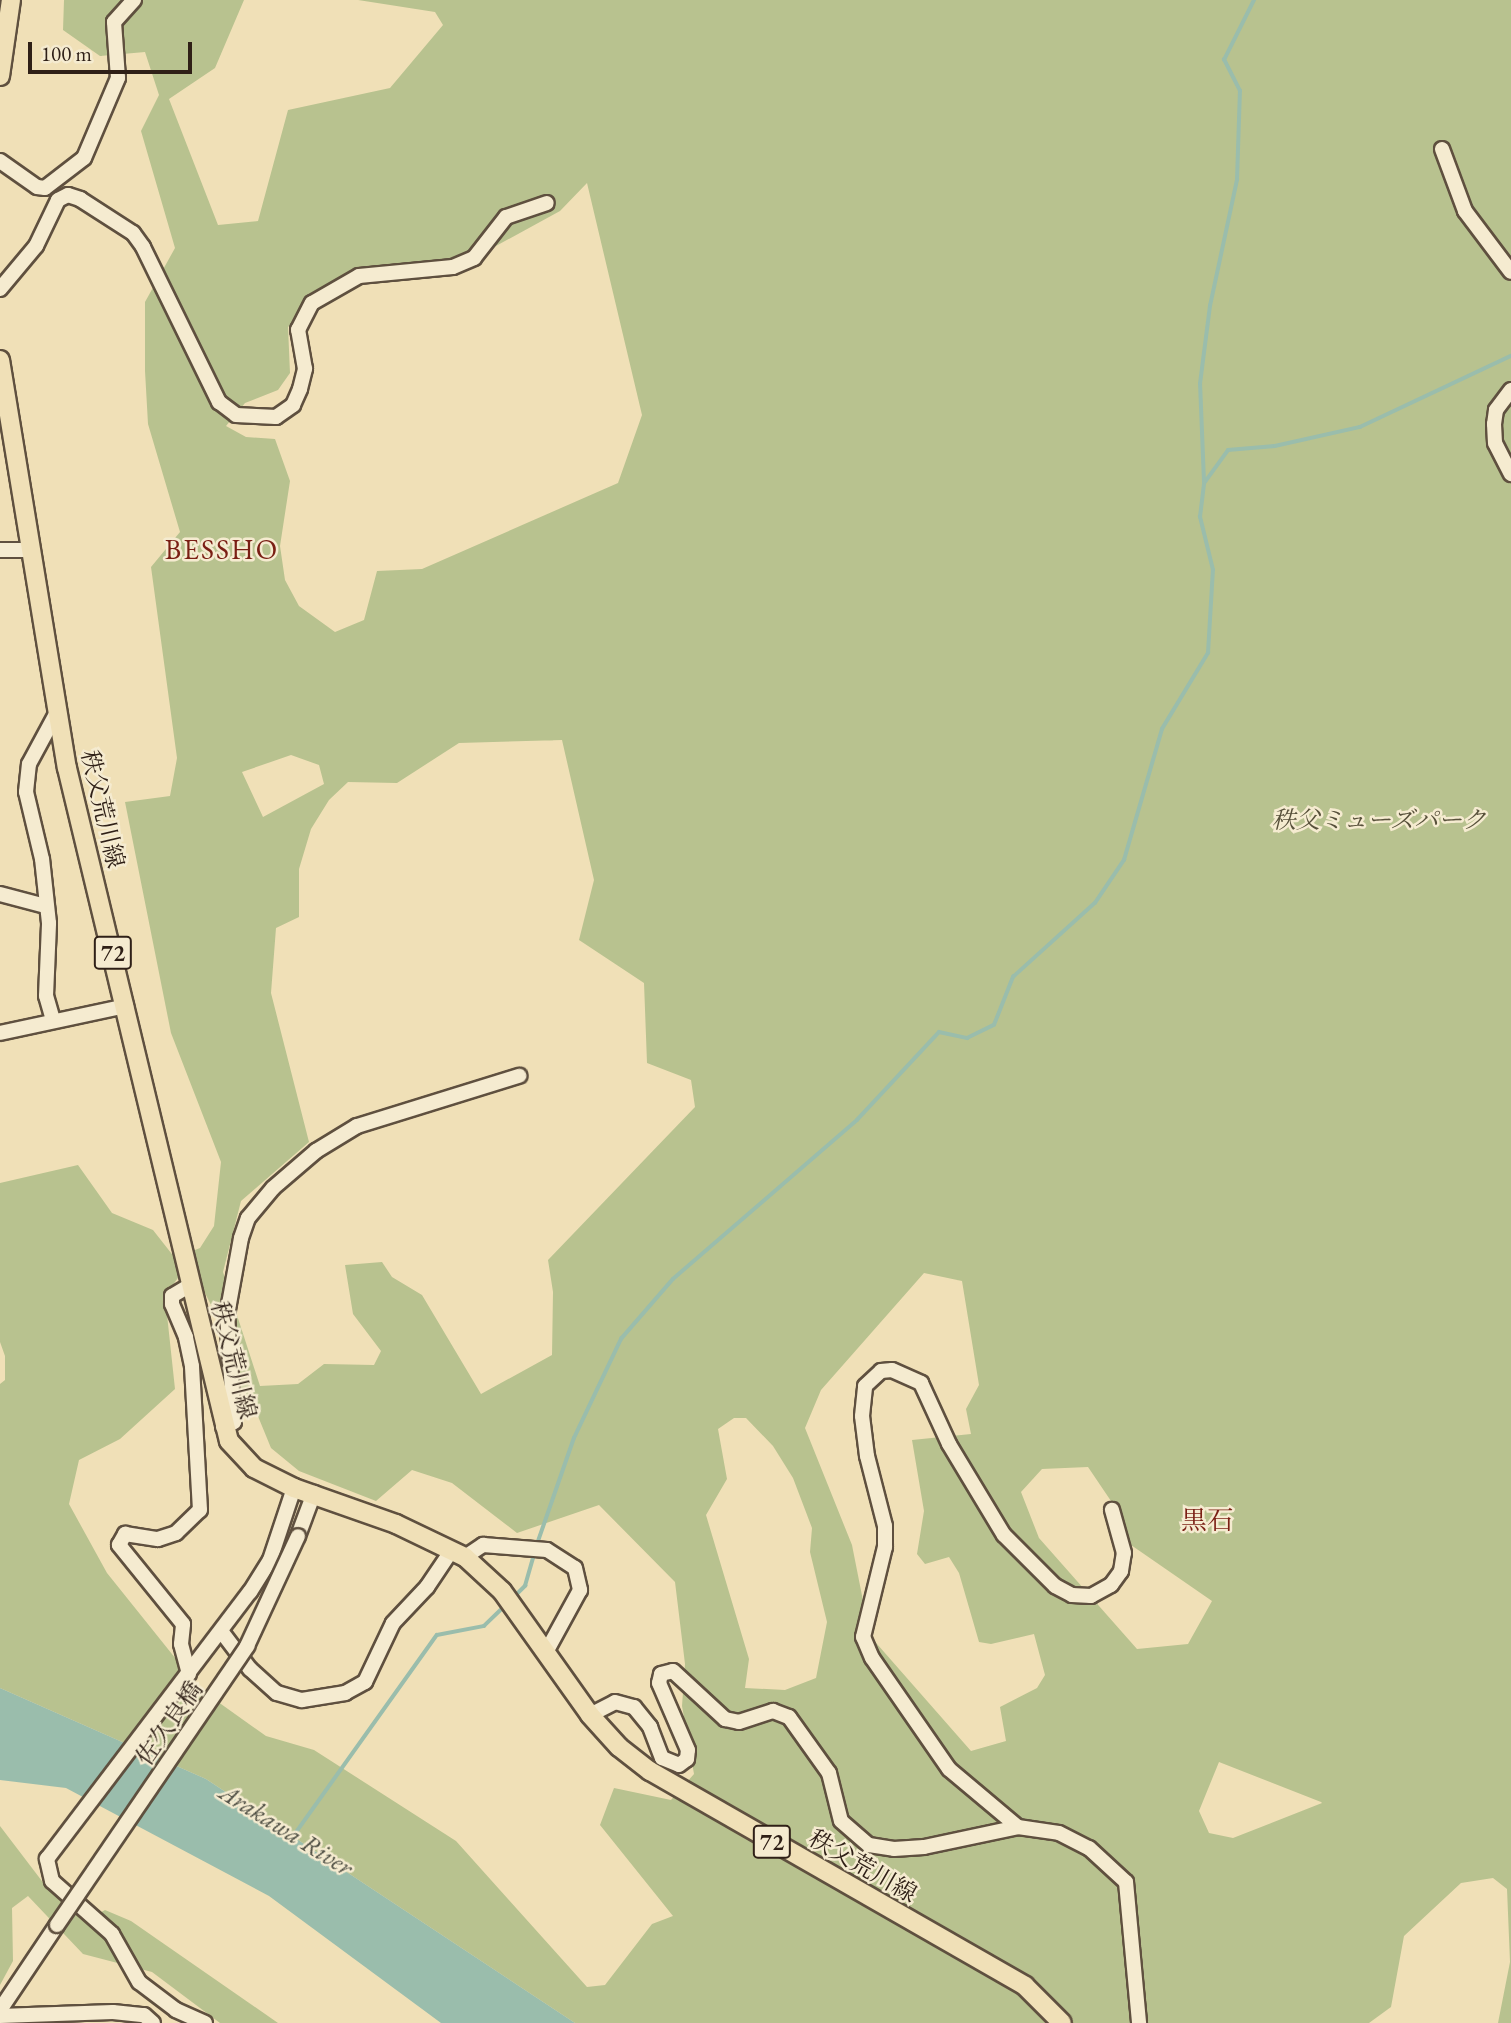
<!DOCTYPE html>
<html>
<head>
<meta charset="utf-8">
<style>
	body { margin:0 }
	#map { position:relative; width:1511px; height:2023px; overflow:hidden; background:#f0e0b7; font-family:"EB Garamond","Noto Serif JP",serif }
	div>[style] { position:absolute }
	[style*='--x'] { left:calc(var(--x)*1px); top:calc(var(--y)*1px); width:calc(var(--w)*1px); rotate:calc(var(--a)*1deg) }
	.green>* { inset:0; background:#b8c28f }
	.water>* { inset:0; background:#9abdac }
	.stream>* { height:3.5px; margin:-1.75px; padding:0 1.75px; transform-origin:1.75px; border-radius:1.75px; background:#9abdac }
	.roads { filter:drop-shadow(2px 0 #5f503f) drop-shadow(-2px 0 #5f503f) drop-shadow(0 2px #5f503f) drop-shadow(0 -2px #5f503f) }
	.minor>* { height:14px; margin:-7px; padding:0 7px; transform-origin:7px; border-radius:7px; background:#f5ebd0 }
	.major>* { height:18px; margin:-9px; padding:0 9px; transform-origin:9px; border-radius:9px; background:#f0e0b7 }
	.bridges { filter:drop-shadow(2px 0 #5f503f) drop-shadow(-2px 0 #5f503f) drop-shadow(0 2px #5f503f) drop-shadow(0 -2px #5f503f) }
	.minor-bridge>* { height:14px; margin:-7px; padding:0 7px; transform-origin:7px; border-radius:7px; background:#f5ebd0 }
	span { translate:-50% -50%; white-space:nowrap; text-align:center; line-height:1.15; -webkit-text-stroke:5px #f5ebd0; paint-order:stroke }
	.shield-label span { padding:2px 5px; background:#f5ebd0; border:2px solid; border-radius:5px; -webkit-text-stroke-width:0 }
	.shield-label { font-size:23px; color:#2f2017; font-weight:700 }
	.street-label { font-size:24px; color:#2f2017 }
	.park-label { font-size:24px; color:#58513b; font-style:italic }
	.neighbourhood-label { font-size:26px; color:#7a1f14 }
	.water-label { font-size:26px; color:#4f4f44; font-style:italic }
	.quarter-label { font-size:28px; color:#7a1f14; letter-spacing:2px }
	.scale { position:absolute; left:28px; top:42px; width:164px; height:32px; box-sizing:border-box; border:4px solid #2f2017; border-top:0; padding-left:9px; font-size:21px; line-height:24px; white-space:nowrap; color:#2f2017; -webkit-text-stroke:5px #f5ebd0; paint-order:stroke }
</style>
</head>
<body>
<div id="map">
	<div class="green">
		<div style="clip-path:polygon(evenodd,64px 0,244px 0,215px 68px,169px 99px,218px 225px,258px 221px,288px 110px,390px 88px,443px 25px,435px 12px,358px 0,1511px 0,1511px 2023px,1498px 2023px,1510px 1962px,1507px 1889px,1493px 1878px,1461px 1883px,1404px 1936px,1391px 2007px,1369px 2023px,575px 2023px,206px 1779px,0 1688px,0 1384px,5px 1380px,5px 1356px,0 1342px,0 1183px,78px 1165px,112px 1213px,153px 1230px,175px 1258px,200px 1248px,214px 1226px,221px 1162px,171px 1033px,125px 802px,170px 796px,177px 758px,151px 567px,180px 532px,148px 424px,145px 371px,145px 302px,175px 248px,141px 131px,159px 95px,145px 52px,100px 56px,63px 30px,64px 0,587px 183px,642px 415px,618px 483px,422px 569px,377px 571px,364px 620px,335px 632px,299px 606px,285px 580px,280px 546px,290px 481px,275px 439px,246px 437px,226px 426px,245px 403px,278px 390px,290px 373px,288px 327px,328px 291px,474px 258px,560px 211px,587px 183px,64px 0,562px 740px,594px 880px,579px 940px,644px 983px,647px 1063px,691px 1080px,695px 1107px,548px 1260px,553px 1292px,552px 1355px,481px 1394px,422px 1295px,392px 1277px,382px 1262px,345px 1265px,353px 1314px,381px 1351px,374px 1365px,324px 1364px,298px 1384px,260px 1386px,223px 1272px,241px 1201px,309px 1142px,271px 993px,276px 928px,299px 917px,299px 869px,311px 829px,329px 800px,348px 782px,397px 783px,459px 743px,562px 740px,64px 0,291px 755px,319px 765px,324px 784px,263px 817px,242px 772px,291px 755px,64px 0,924px 1273px,962px 1281px,979px 1385px,966px 1409px,971px 1434px,912px 1440px,924px 1511px,917px 1554px,925px 1564px,949px 1557px,959px 1573px,979px 1642px,991px 1644px,1034px 1634px,1045px 1675px,1037px 1688px,1000px 1707px,1006px 1741px,971px 1751px,870px 1636px,852px 1545px,805px 1428px,821px 1390px,924px 1273px,64px 0,180px 1275px,200px 1283px,236px 1355px,235px 1385px,253px 1404px,271px 1448px,299px 1471px,376px 1501px,412px 1470px,452px 1483px,517px 1533px,599px 1505px,675px 1582px,685px 1664px,682px 1706px,694px 1774px,671px 1800px,614px 1788px,600px 1825px,673px 1916px,652px 1924px,605px 1985px,587px 1987px,456px 1841px,314px 1750px,266px 1736px,200px 1689px,107px 1573px,69px 1504px,79px 1460px,120px 1439px,175px 1389px,165px 1296px,180px 1275px,64px 0,734px 1418px,746px 1418px,773px 1446px,793px 1478px,812px 1528px,810px 1552px,827px 1622px,816px 1678px,785px 1690px,745px 1688px,749px 1659px,706px 1515px,727px 1479px,718px 1429px,734px 1418px,64px 0,1088px 1467px,1111px 1501px,1131px 1545px,1212px 1601px,1188px 1644px,1137px 1649px,1039px 1538px,1021px 1492px,1042px 1469px,1088px 1467px,64px 0,1219px 1762px,1321px 1802px,1322px 1803px,1233px 1838px,1209px 1833px,1199px 1811px,1219px 1762px)"></div>
		<div style="clip-path:polygon(0 1826px,48px 1889px,87px 1920px,105px 1910px,131px 1921px,278px 2023px,220px 2023px,152px 1972px,83px 1954px,28px 1896px,12px 1908px,13px 1961px,0 1985px)"></div>
	</div>
	<div class="water">
		<div style="clip-path:polygon(0 1688px,206px 1779px,575px 2023px,441px 2023px,269px 1896px,66px 1788px,0 1780px)"></div>
	</div>
	<div class="stream">
		<div style="--x:1205;--y:482;--w:39;--a:-54"></div>
		<div style="--x:1228;--y:450;--w:47;--a:-4.9"></div>
		<div style="--x:1275;--y:446;--w:87;--a:-12.6"></div>
		<div style="--x:1360;--y:427;--w:167;--a:-25.2"></div>
		<div style="--x:536;--y:1547;--w:115;--a:-70.8"></div>
		<div style="--x:574;--y:1438;--w:110;--a:-64.6"></div>
		<div style="--x:621;--y:1339;--w:79;--a:-49.1"></div>
		<div style="--x:673;--y:1279;--w:243;--a:-40.8"></div>
		<div style="--x:857;--y:1120;--w:120;--a:-47"></div>
		<div style="--x:939;--y:1032;--w:29;--a:12"></div>
		<div style="--x:967;--y:1038;--w:30;--a:-26"></div>
		<div style="--x:994;--y:1025;--w:52;--a:-68.4"></div>
		<div style="--x:1013;--y:977;--w:110;--a:-42.1"></div>
		<div style="--x:1095;--y:903;--w:52;--a:-56"></div>
		<div style="--x:1124;--y:860;--w:136;--a:-73.8"></div>
		<div style="--x:1162;--y:729;--w:89;--a:-58.8"></div>
		<div style="--x:1208;--y:653;--w:83;--a:-86.6"></div>
		<div style="--x:1213;--y:570;--w:55;--a:-103.8"></div>
		<div style="--x:1200;--y:517;--w:35;--a:-83"></div>
		<div style="--x:1204;--y:482;--w:98;--a:-92.3"></div>
		<div style="--x:1200;--y:384;--w:79;--a:-82.7"></div>
		<div style="--x:1210;--y:306;--w:129;--a:-77.9"></div>
		<div style="--x:1237;--y:180;--w:89;--a:-88.1"></div>
		<div style="--x:1240;--y:91;--w:35;--a:-117"></div>
		<div style="--x:1224;--y:60;--w:67;--a:-63.4"></div>
		<div style="--x:514;--y:1597;--w:16;--a:-45"></div>
		<div style="--x:525;--y:1586;--w:33;--a:-74"></div>
		<div style="--x:292;--y:1838;--w:249;--a:-54.5"></div>
		<div style="--x:437;--y:1635;--w:48;--a:-10.8"></div>
		<div style="--x:484;--y:1626;--w:30;--a:-44"></div>
	</div>
	<div class="roads">
		<div class="minor">
			<div style="--x:1442;--y:149;--w:66;--a:69.6"></div>
			<div style="--x:1465;--y:211;--w:76;--a:53"></div>
			<div style="--x:0;--y:161;--w:45;--a:35.1"></div>
			<div style="--x:37;--y:187;--w:8;--a:7"></div>
			<div style="--x:45;--y:188;--w:49;--a:-37.6"></div>
			<div style="--x:84;--y:158;--w:87;--a:-67"></div>
			<div style="--x:118;--y:78;--w:56;--a:-94.1"></div>
			<div style="--x:114;--y:22;--w:30;--a:-48"></div>
			<div style="--x:0;--y:289;--w:56;--a:-50.1"></div>
			<div style="--x:36;--y:246;--w:51;--a:-64.4"></div>
			<div style="--x:58;--y:200;--w:11;--a:-27"></div>
			<div style="--x:68;--y:195;--w:13;--a:18"></div>
			<div style="--x:80;--y:199;--w:63;--a:32.7"></div>
			<div style="--x:133;--y:233;--w:17;--a:54"></div>
			<div style="--x:143;--y:247;--w:173;--a:63.9"></div>
			<div style="--x:219;--y:402;--w:21;--a:37"></div>
			<div style="--x:236;--y:415;--w:40;--a:2.9"></div>
			<div style="--x:276;--y:417;--w:21;--a:-35"></div>
			<div style="--x:293;--y:405;--w:17;--a:-66"></div>
			<div style="--x:300;--y:389;--w:21;--a:-76"></div>
			<div style="--x:305;--y:369;--w:40;--a:-100"></div>
			<div style="--x:298;--y:330;--w:30;--a:-63"></div>
			<div style="--x:312;--y:303;--w:54;--a:-29.9"></div>
			<div style="--x:359;--y:276;--w:94;--a:-5.5"></div>
			<div style="--x:453;--y:267;--w:23;--a:-23"></div>
			<div style="--x:474;--y:258;--w:52;--a:-52"></div>
			<div style="--x:506;--y:217;--w:43;--a:-18.9"></div>
			<div style="--x:1511;--y:390;--w:25;--a:127"></div>
			<div style="--x:1496;--y:410;--w:14;--a:98"></div>
			<div style="--x:1494;--y:424;--w:19;--a:87"></div>
			<div style="--x:1495;--y:443;--w:35;--a:63"></div>
			<div style="--x:0;--y:550;--w:30;--a:0"></div>
			<div style="--x:0;--y:894;--w:47;--a:14.9"></div>
			<div style="--x:53;--y:1020;--w:25;--a:-106"></div>
			<div style="--x:46;--y:996;--w:73;--a:-87.6"></div>
			<div style="--x:49;--y:923;--w:64;--a:-96.2"></div>
			<div style="--x:42;--y:859;--w:69;--a:-103.4"></div>
			<div style="--x:26;--y:792;--w:28;--a:-84"></div>
			<div style="--x:29;--y:764;--w:57;--a:-61.6"></div>
			<div style="--x:0;--y:1033;--w:129;--a:-12.1"></div>
			<div style="--x:223;--y:1427;--w:12;--a:-24"></div>
			<div style="--x:234;--y:1422;--w:107;--a:-93.7"></div>
			<div style="--x:227;--y:1315;--w:78;--a:-79.7"></div>
			<div style="--x:241;--y:1238;--w:21;--a:-71"></div>
			<div style="--x:248;--y:1218;--w:39;--a:-50"></div>
			<div style="--x:273;--y:1188;--w:57;--a:-40.7"></div>
			<div style="--x:316;--y:1151;--w:48;--a:-31.4"></div>
			<div style="--x:357;--y:1126;--w:170;--a:-17.2"></div>
			<div style="--x:298;--y:1536;--w:46;--a:-69.6"></div>
			<div style="--x:465;--y:1557;--w:22;--a:-34"></div>
			<div style="--x:483;--y:1545;--w:64;--a:4.5"></div>
			<div style="--x:547;--y:1550;--w:33;--a:33"></div>
			<div style="--x:575;--y:1568;--w:23;--a:77"></div>
			<div style="--x:580;--y:1590;--w:71;--a:118.7"></div>
			<div style="--x:221;--y:1631;--w:48;--a:52.7"></div>
			<div style="--x:250;--y:1669;--w:36;--a:42"></div>
			<div style="--x:277;--y:1693;--w:26;--a:16"></div>
			<div style="--x:302;--y:1700;--w:44;--a:-9.2"></div>
			<div style="--x:345;--y:1693;--w:23;--a:-29"></div>
			<div style="--x:365;--y:1682;--w:65;--a:-64.6"></div>
			<div style="--x:393;--y:1623;--w:50;--a:-46.6"></div>
			<div style="--x:427;--y:1587;--w:45;--a:-56"></div>
			<div style="--x:189;--y:1674;--w:31;--a:-105"></div>
			<div style="--x:181;--y:1644;--w:20;--a:-84"></div>
			<div style="--x:183;--y:1624;--w:102;--a:-129"></div>
			<div style="--x:119;--y:1545;--w:13;--a:-61"></div>
			<div style="--x:125;--y:1534;--w:33;--a:9"></div>
			<div style="--x:158;--y:1539;--w:19;--a:-18"></div>
			<div style="--x:176;--y:1533;--w:33;--a:-44"></div>
			<div style="--x:200;--y:1510;--w:144;--a:-93.2"></div>
			<div style="--x:192;--y:1366;--w:30;--a:-102"></div>
			<div style="--x:186;--y:1337;--w:36;--a:-113"></div>
			<div style="--x:172;--y:1304;--w:8;--a:-90"></div>
			<div style="--x:172;--y:1296;--w:21;--a:-31"></div>
			<div style="--x:590;--y:1715;--w:28;--a:-27"></div>
			<div style="--x:615;--y:1702;--w:20;--a:15"></div>
			<div style="--x:634;--y:1707;--w:26;--a:51"></div>
			<div style="--x:650;--y:1727;--w:33;--a:69"></div>
			<div style="--x:662;--y:1758;--w:18;--a:22"></div>
			<div style="--x:679;--y:1765;--w:10;--a:-37"></div>
			<div style="--x:687;--y:1759;--w:9;--a:-84"></div>
			<div style="--x:688;--y:1750;--w:73;--a:-113.4"></div>
			<div style="--x:659;--y:1683;--w:9;--a:-77"></div>
			<div style="--x:661;--y:1674;--w:12;--a:-14"></div>
			<div style="--x:673;--y:1671;--w:71;--a:42.7"></div>
			<div style="--x:725;--y:1719;--w:14;--a:12"></div>
			<div style="--x:739;--y:1722;--w:36;--a:-18"></div>
			<div style="--x:773;--y:1711;--w:17;--a:21"></div>
			<div style="--x:789;--y:1717;--w:69;--a:54.5"></div>
			<div style="--x:829;--y:1773;--w:49;--a:76"></div>
			<div style="--x:841;--y:1821;--w:37;--a:41"></div>
			<div style="--x:869;--y:1845;--w:25;--a:9"></div>
			<div style="--x:894;--y:1849;--w:30;--a:-4"></div>
			<div style="--x:924;--y:1847;--w:96;--a:-12"></div>
			<div style="--x:1018;--y:1827;--w:41;--a:8.3"></div>
			<div style="--x:1059;--y:1833;--w:34;--a:27"></div>
			<div style="--x:1089;--y:1848;--w:50;--a:42.6"></div>
			<div style="--x:1126;--y:1882;--w:142;--a:84.7"></div>
			<div style="--x:1018;--y:1827;--w:90;--a:-140"></div>
			<div style="--x:949;--y:1769;--w:135;--a:-124.7"></div>
			<div style="--x:872;--y:1658;--w:23;--a:-113"></div>
			<div style="--x:863;--y:1637;--w:93;--a:-76.3"></div>
			<div style="--x:885;--y:1547;--w:21;--a:-90"></div>
			<div style="--x:885;--y:1526;--w:72;--a:-104.4"></div>
			<div style="--x:867;--y:1456;--w:40;--a:-97.1"></div>
			<div style="--x:862;--y:1416;--w:30;--a:-84"></div>
			<div style="--x:865;--y:1386;--w:22;--a:-43"></div>
			<div style="--x:881;--y:1371;--w:11;--a:-5"></div>
			<div style="--x:892;--y:1370;--w:32;--a:24"></div>
			<div style="--x:921;--y:1383;--w:67;--a:65.3"></div>
			<div style="--x:949;--y:1444;--w:106;--a:58.9"></div>
			<div style="--x:1004;--y:1535;--w:72;--a:45"></div>
			<div style="--x:1055;--y:1586;--w:19;--a:28"></div>
			<div style="--x:1072;--y:1595;--w:19;--a:3"></div>
			<div style="--x:1091;--y:1596;--w:23;--a:-29"></div>
			<div style="--x:1111;--y:1585;--w:17;--a:-54"></div>
			<div style="--x:1121;--y:1571;--w:18;--a:-81"></div>
			<div style="--x:1124;--y:1553;--w:45;--a:-105.6"></div>
			<div style="--x:0;--y:2010;--w:102;--a:-56.2"></div>
			<div style="--x:0;--y:2016;--w:113;--a:-2"></div>
			<div style="--x:113;--y:2012;--w:31;--a:6"></div>
			<div style="--x:144;--y:2015;--w:12;--a:42"></div>
			<div style="--x:205;--y:2023;--w:32;--a:-156"></div>
			<div style="--x:176;--y:2010;--w:46;--a:-142.9"></div>
			<div style="--x:139;--y:1982;--w:55;--a:-119.4"></div>
			<div style="--x:112;--y:1934;--w:80;--a:-138.5"></div>
			<div style="--x:52;--y:1881;--w:23;--a:-103"></div>
			<div style="--x:47;--y:1859;--w:335;--a:-52.8"></div>
			<div style="--x:250;--y:1592;--w:38;--a:-58"></div>
			<div style="--x:270;--y:1560;--w:76;--a:-71.6"></div>
		</div>
		<div class="major">
			<div style="--x:0;--y:76;--w:77;--a:-81.8"></div>
			<div style="--x:0;--y:360;--w:413;--a:80.7"></div>
			<div style="--x:67;--y:768;--w:692;--a:76.47"></div>
			<div style="--x:229;--y:1441;--w:37;--a:47"></div>
			<div style="--x:254;--y:1468;--w:45;--a:26.6"></div>
			<div style="--x:294;--y:1488;--w:108;--a:19.4"></div>
			<div style="--x:396;--y:1524;--w:76;--a:25.6"></div>
			<div style="--x:465;--y:1557;--w:50;--a:42.6"></div>
			<div style="--x:502;--y:1591;--w:152;--a:54.6"></div>
			<div style="--x:590;--y:1715;--w:43;--a:47.8"></div>
			<div style="--x:619;--y:1747;--w:39;--a:38"></div>
			<div style="--x:650;--y:1771;--w:432;--a:29.8"></div>
			<div style="--x:1025;--y:1986;--w:52;--a:45"></div>
		</div>
	</div>
	<div class="bridges">
		<div class="minor-bridge">
			<div style="--x:57;--y:1925;--w:338;--a:-55.7"></div>
			<div style="--x:247;--y:1646;--w:121;--a:-65.1"></div>
		</div>
	</div>
	<div class="shield-label">
		<span style="left:113px;top:953px">72</span>
		<span style="left:772px;top:1842px">72</span>
	</div>
	<div class="street-label">
		<span style="left:103px;top:809px;rotate:77deg">秩父荒川線</span>
		<span style="left:234px;top:1360px;rotate:76deg">秩父荒川線</span>
		<span style="left:169px;top:1723px;rotate:-55deg">佐久良橋</span>
		<span style="left:863px;top:1866px;rotate:30deg">秩父荒川線</span>
	</div>
	<div class="park-label">
		<span style="left:1379px;top:820px">秩父ミューズパーク</span>
	</div>
	<div class="neighbourhood-label">
		<span style="left:1207px;top:1521px">黒石</span>
	</div>
	<div class="water-label">
		<span style="left:286px;top:1830px;rotate:32deg">Arakawa River</span>
	</div>
	<div class="quarter-label">
		<span style="left:222px;top:549px">BESSHO</span>
	</div>
	<div class="scale">100 m</div>
</div>
</body>
</html>
